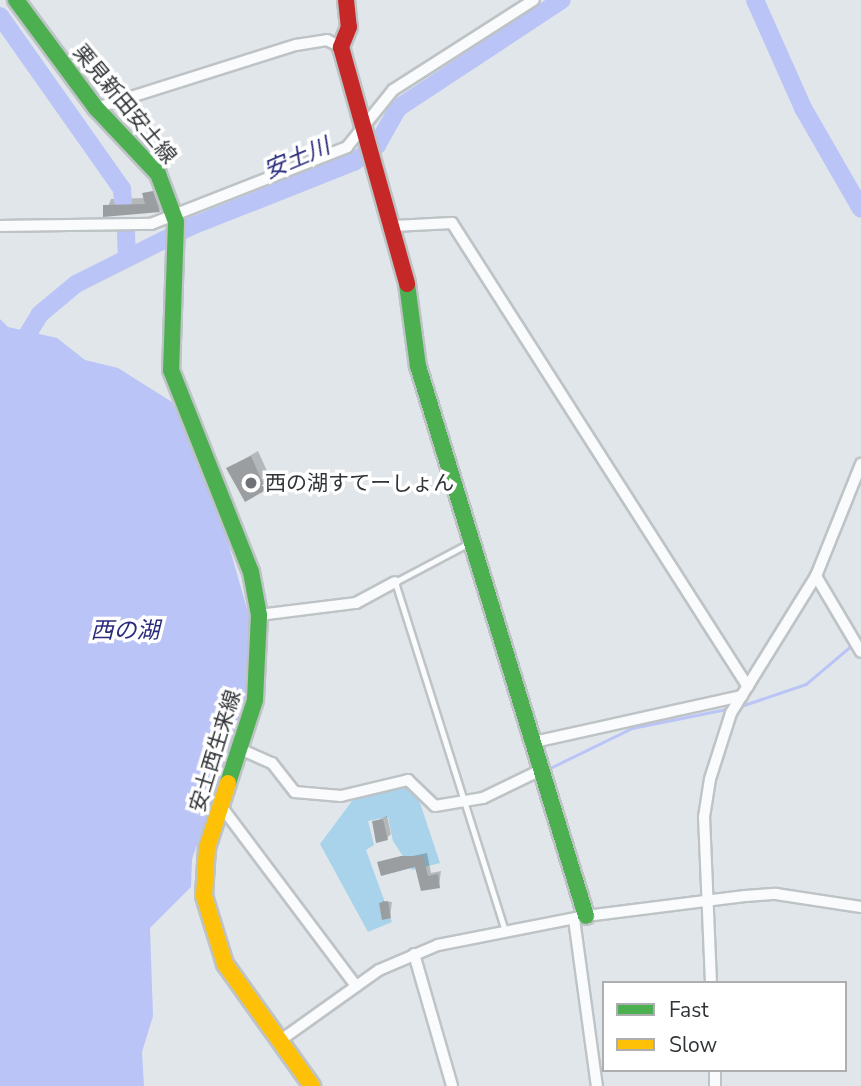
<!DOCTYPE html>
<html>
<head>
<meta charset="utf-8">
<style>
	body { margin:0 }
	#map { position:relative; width:861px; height:1086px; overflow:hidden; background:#e0e6ea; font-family:"Nunito Sans","Noto Sans JP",sans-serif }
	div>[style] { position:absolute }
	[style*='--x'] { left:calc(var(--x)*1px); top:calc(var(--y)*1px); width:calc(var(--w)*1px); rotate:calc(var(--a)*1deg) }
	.green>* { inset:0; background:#a8d3eb }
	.water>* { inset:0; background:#bac4f7 }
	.shadow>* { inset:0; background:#0003 }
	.stream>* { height:2.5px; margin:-1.25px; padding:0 1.25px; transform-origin:1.25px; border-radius:1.25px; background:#bac4f7 }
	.river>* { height:18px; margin:-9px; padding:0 9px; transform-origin:9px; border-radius:9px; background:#bac4f7 }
	.building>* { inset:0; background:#9b9ea1 }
	.roads { filter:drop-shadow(2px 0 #bec3c6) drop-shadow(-2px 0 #bec3c6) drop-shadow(0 2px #bec3c6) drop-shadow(0 -2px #bec3c6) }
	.lane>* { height:5px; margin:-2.5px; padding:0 2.5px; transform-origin:2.5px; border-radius:2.5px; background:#fafbfc }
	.street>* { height:10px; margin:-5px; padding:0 5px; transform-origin:5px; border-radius:5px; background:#fafbfc }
	.fast>* { height:16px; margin:-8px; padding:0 8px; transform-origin:8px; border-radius:8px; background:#4caf50 }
	.slow>* { height:16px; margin:-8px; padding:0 8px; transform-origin:8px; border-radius:8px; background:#ffc107 }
	.jam>* { height:16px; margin:-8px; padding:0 8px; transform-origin:8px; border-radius:8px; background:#c62828 }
	.dots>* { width:19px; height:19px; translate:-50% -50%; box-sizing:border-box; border:4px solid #fff; border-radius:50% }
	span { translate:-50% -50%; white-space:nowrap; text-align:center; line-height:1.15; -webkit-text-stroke:7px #fff; paint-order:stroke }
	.street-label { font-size:21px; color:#303437 }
	.poi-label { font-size:21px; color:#303437 }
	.left { translate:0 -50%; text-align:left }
	.water-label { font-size:23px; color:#2a2b7c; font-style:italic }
	.legend { position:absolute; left:602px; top:981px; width:245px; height:91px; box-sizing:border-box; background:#fff; border:2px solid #acaeaf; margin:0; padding:9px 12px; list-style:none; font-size:21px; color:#303437 }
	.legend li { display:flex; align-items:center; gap:14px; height:35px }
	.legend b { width:35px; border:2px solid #acaeaf }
</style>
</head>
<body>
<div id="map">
	<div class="green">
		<div style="clip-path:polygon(406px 783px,417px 794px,440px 863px,412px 870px,393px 841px,388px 817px,368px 821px,374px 845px,366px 850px,392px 922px,368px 932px,320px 844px,358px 793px)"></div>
	</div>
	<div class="water">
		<div style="clip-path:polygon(0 319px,8px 327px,57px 338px,85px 360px,118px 368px,172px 402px,216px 501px,252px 626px,244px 711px,192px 859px,191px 887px,150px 928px,153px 1016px,142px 1052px,144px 1086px,0 1086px)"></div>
	</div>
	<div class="shadow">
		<div style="clip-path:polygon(160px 185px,166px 204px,159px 210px,105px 215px,111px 199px,145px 198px)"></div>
		<div style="clip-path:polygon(258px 451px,272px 482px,265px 488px,228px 468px)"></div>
		<div style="clip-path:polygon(387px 816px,391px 834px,387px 838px,374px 822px)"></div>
		<div style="clip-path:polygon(427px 853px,431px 873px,441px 871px,439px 886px,423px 889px,416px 864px,379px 863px)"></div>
		<div style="clip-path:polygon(383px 901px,392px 902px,390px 916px,381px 903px)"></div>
	</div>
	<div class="stream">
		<div style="--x:738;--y:707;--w:72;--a:-18.7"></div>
		<div style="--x:806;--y:684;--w:60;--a:-40.3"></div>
		<div style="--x:548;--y:769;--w:93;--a:-26"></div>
		<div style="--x:632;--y:728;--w:101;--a:-11.4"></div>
		<div style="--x:438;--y:810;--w:14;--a:-8"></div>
	</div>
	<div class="river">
		<div style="--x:755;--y:0;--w:118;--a:66"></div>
		<div style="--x:803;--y:108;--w:116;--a:60.1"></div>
		<div style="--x:0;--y:16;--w:212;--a:54.8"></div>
		<div style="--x:122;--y:189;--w:12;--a:85"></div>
		<div style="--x:126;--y:232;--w:24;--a:88"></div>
		<div style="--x:0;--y:380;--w:77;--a:-58.8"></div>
		<div style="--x:40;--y:314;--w:47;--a:-39.8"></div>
		<div style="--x:76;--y:284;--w:130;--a:-26.6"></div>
		<div style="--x:192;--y:226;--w:174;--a:-21.6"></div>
		<div style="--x:354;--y:162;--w:29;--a:-36"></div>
		<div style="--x:377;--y:145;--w:43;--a:-60.4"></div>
		<div style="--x:398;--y:108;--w:196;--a:-33.4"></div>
	</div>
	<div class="building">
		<div style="clip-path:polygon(153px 191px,160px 212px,103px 217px,103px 205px,145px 204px,142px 193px)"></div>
		<div style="clip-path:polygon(251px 456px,266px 490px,245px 502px,226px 468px)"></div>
		<div style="clip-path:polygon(383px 819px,388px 840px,376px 843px,372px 821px)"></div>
		<div style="clip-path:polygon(401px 856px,423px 856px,428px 876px,438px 874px,440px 888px,421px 891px,415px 867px,381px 876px,377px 862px)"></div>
		<div style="clip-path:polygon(388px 901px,391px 918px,382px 920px,379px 903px)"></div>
	</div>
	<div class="roads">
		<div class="lane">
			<div style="--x:469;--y:543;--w:84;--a:152.2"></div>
			<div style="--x:395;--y:582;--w:368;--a:72.5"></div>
		</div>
		<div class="street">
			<div style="--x:96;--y:108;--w:210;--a:-17.5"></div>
			<div style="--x:296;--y:45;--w:31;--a:-9"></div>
			<div style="--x:327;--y:40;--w:16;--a:27"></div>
			<div style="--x:0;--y:226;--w:151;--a:-0.8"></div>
			<div style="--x:151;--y:224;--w:211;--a:-21.4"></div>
			<div style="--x:347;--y:147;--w:73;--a:-51.1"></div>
			<div style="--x:393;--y:90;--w:167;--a:-32.6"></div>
			<div style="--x:394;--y:226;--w:58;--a:-3"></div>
			<div style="--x:452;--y:223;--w:550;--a:57.46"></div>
			<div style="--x:816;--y:576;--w:88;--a:59.4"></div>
			<div style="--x:259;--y:615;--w:98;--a:-7.1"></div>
			<div style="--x:356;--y:603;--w:44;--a:-28.3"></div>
			<div style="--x:534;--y:742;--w:213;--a:-12.5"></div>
			<div style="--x:240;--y:749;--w:35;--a:24"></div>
			<div style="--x:272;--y:763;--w:37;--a:52"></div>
			<div style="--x:295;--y:792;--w:46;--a:5"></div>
			<div style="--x:341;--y:796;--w:69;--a:-13.4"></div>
			<div style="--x:408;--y:780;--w:37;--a:44"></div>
			<div style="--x:435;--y:806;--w:49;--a:-9.5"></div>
			<div style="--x:483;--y:798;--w:67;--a:-25.8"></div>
			<div style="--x:221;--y:806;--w:225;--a:53.1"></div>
			<div style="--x:574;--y:919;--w:169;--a:82.2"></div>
			<div style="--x:414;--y:954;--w:137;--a:73.9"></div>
			<div style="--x:711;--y:983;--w:166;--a:-92.4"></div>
			<div style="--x:704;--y:817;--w:38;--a:-81"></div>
			<div style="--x:710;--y:779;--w:69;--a:-72.3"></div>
			<div style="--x:731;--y:713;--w:161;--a:-58.2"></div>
			<div style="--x:816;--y:576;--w:121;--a:-68.1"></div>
			<div style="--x:278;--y:1042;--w:124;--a:-35.5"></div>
			<div style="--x:379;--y:970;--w:64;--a:-23"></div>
			<div style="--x:438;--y:945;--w:151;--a:-11.1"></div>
			<div style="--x:586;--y:916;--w:160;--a:-7.2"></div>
			<div style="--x:745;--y:896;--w:31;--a:-4"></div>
			<div style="--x:776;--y:894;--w:86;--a:8.7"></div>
			<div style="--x:715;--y:1070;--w:16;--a:90"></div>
		</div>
		<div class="fast">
			<div style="--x:16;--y:0;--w:134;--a:53.5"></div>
			<div style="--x:96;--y:108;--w:91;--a:46.8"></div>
			<div style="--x:158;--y:174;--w:51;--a:69.4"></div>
			<div style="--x:176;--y:222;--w:148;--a:91.9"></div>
			<div style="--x:171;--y:370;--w:217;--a:68.4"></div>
			<div style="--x:251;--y:572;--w:44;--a:79.5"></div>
			<div style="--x:259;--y:615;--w:85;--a:92.7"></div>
			<div style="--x:255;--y:700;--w:87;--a:108"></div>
			<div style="--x:407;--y:284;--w:83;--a:82.4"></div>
			<div style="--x:418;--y:366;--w:575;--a:73.01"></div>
		</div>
		<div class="slow">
			<div style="--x:228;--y:783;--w:68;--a:107.9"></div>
			<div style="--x:207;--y:848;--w:48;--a:93.6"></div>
			<div style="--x:204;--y:896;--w:71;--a:72.8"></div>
			<div style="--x:225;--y:964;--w:150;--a:54.5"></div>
		</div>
		<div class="jam">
			<div style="--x:346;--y:0;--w:27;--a:84"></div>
			<div style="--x:349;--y:27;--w:22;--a:112"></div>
			<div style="--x:341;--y:47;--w:246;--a:74.4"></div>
		</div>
	</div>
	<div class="dots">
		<div style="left:251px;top:483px;background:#6e7276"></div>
	</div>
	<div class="street-label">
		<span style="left:125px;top:104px;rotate:50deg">栗見新田安土線</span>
		<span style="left:215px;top:751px;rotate:-73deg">安土西生来線</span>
	</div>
	<div class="poi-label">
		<span class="left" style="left:265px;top:483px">西の湖すてーしょん</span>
	</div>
	<div class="water-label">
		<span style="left:297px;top:159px;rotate:-23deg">安土川</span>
		<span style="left:125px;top:631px">西の湖</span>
	</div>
	<ul class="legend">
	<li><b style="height:9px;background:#4caf50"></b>Fast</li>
	<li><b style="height:9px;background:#ffc107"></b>Slow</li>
	</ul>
</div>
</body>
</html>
